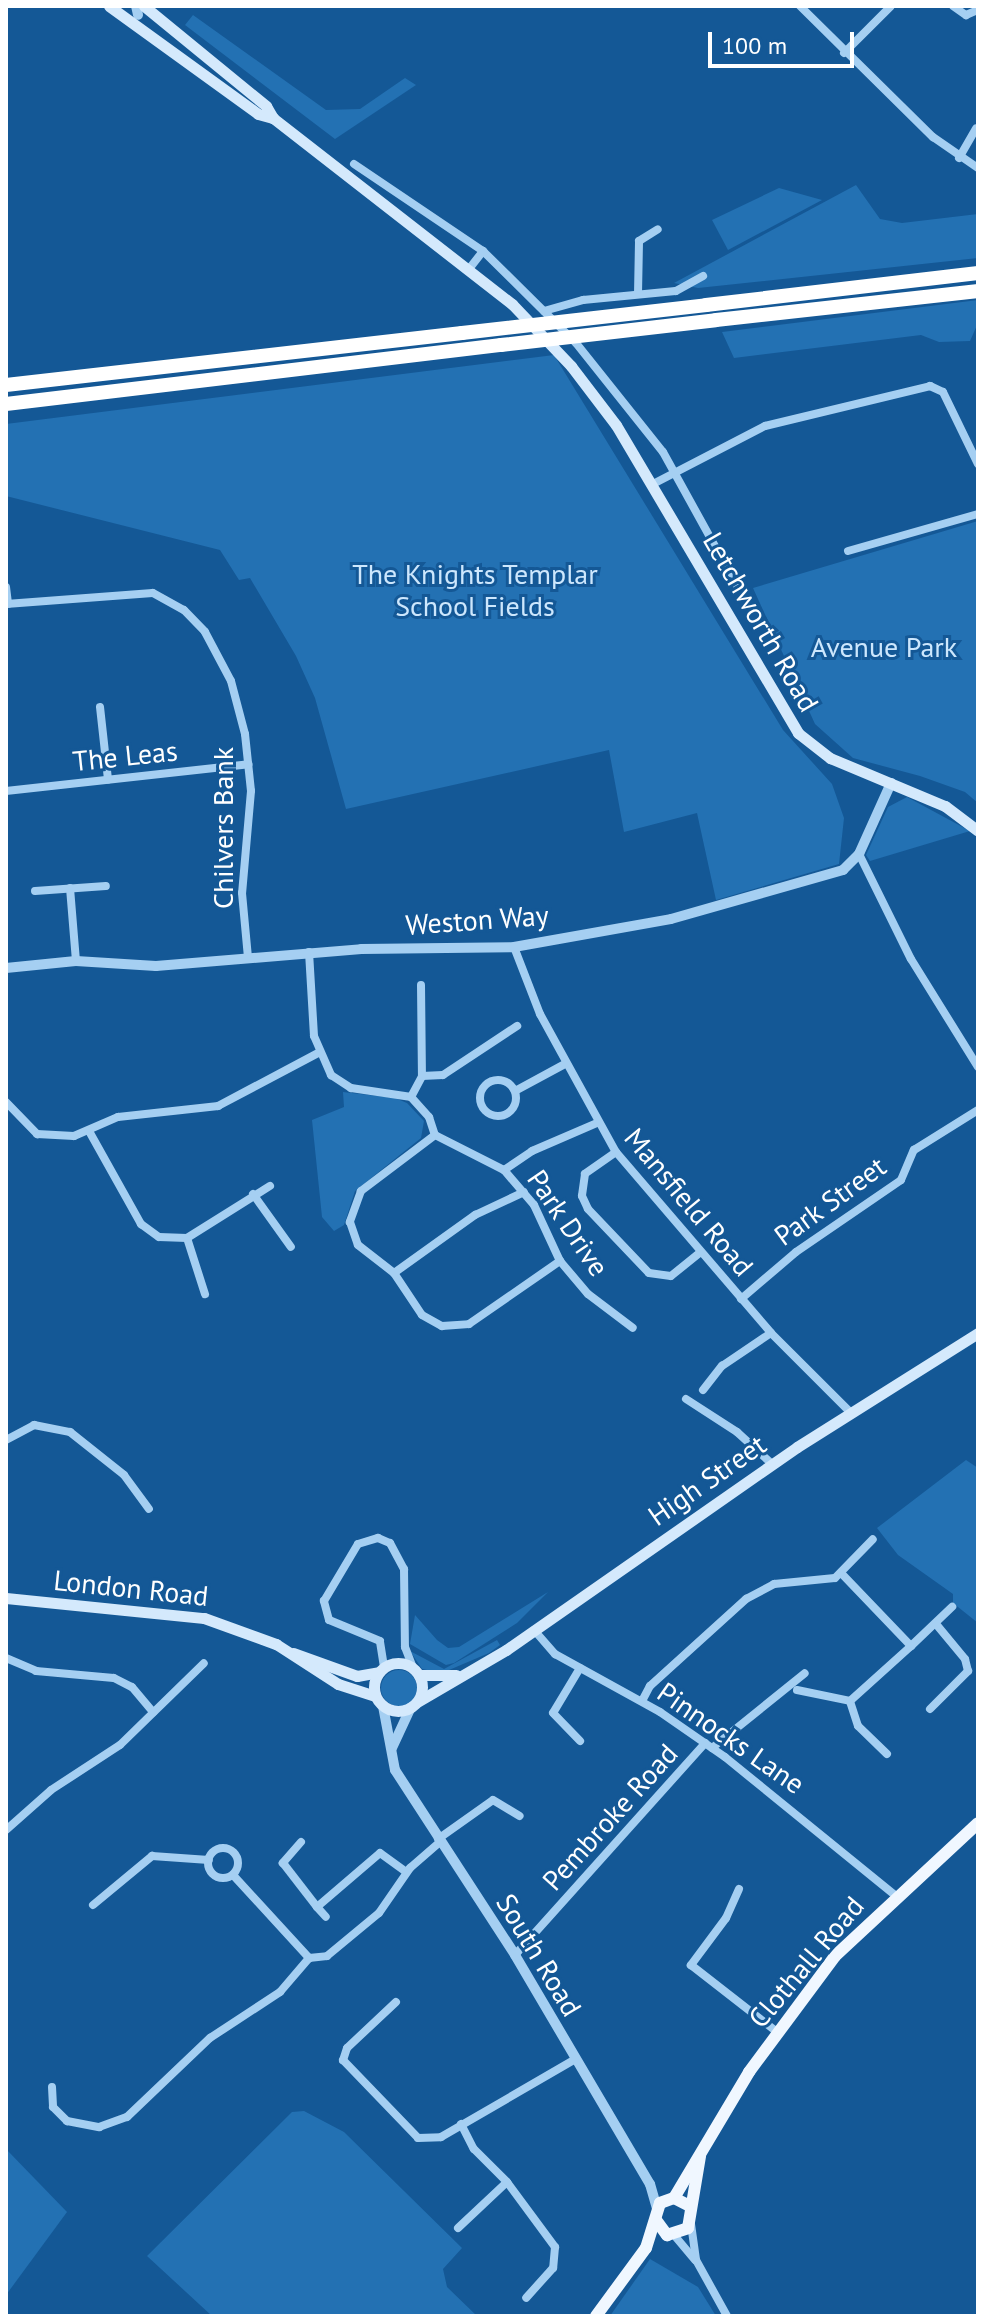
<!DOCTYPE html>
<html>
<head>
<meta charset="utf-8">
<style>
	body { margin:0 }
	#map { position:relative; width:984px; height:2322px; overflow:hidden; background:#145896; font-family:"PT Sans",sans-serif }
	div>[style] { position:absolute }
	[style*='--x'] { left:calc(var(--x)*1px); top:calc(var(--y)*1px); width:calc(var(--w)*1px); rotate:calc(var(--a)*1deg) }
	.green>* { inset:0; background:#2371b3 }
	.round { border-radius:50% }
	.minor>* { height:8px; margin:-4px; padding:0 4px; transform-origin:4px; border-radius:4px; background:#a5cff2 }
	.minor>.ring { margin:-4px; padding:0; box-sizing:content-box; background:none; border:8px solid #a5cff2; border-radius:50% }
	.tertiary>* { height:10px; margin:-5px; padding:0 5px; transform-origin:5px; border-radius:5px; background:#a5cff2 }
	.secondary>* { height:11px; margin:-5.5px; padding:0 5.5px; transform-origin:5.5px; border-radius:5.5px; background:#d4e9fc }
	.secondary>.ring { margin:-5.5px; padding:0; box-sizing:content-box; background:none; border:11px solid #d4e9fc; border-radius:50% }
	.primary>* { height:12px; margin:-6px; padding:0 6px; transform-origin:6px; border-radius:6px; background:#f0f7ff }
	.motorway>* { height:14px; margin:-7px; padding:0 7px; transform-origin:7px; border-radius:7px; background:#fff }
	.motorway-bridge>* { height:14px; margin:-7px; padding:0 7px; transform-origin:7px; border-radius:7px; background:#fff }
	span { translate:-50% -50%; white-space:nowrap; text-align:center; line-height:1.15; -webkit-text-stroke:6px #145896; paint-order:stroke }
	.park-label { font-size:28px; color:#cde7fd }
	.street-label { font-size:28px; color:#fff }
	.frame { position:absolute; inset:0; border:8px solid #fff; pointer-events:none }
	.scale { position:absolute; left:708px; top:32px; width:146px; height:36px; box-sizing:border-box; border:4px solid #fff; border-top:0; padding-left:10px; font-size:24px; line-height:28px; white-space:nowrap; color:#fff; -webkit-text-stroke:6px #145896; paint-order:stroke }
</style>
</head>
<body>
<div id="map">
	<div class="green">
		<div style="clip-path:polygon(193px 15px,326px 110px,360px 109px,405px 78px,416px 85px,335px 139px,185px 25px)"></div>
		<div style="clip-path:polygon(856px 185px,880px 219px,902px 223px,978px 214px,978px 258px,698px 288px,674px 283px)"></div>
		<div style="clip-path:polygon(779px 188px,822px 200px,728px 250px,712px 220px)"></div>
		<div style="clip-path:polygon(978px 300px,978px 323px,970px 341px,939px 342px,921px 335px,734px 358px,722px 332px)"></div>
		<div style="clip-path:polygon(554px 355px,783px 730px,832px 784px,844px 818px,839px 864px,716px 900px,697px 813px,624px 832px,609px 750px,346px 809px,315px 698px,296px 656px,250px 578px,239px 580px,220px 550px,6px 496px,6px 424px)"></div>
		<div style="clip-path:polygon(978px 521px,978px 803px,965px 792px,920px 776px,853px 758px,815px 724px,753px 588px)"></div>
		<div style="clip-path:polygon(907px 797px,970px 831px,870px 861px,866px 855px,888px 807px)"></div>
		<div style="clip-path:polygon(343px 1092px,395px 1098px,407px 1103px,424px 1121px,421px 1138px,355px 1191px,344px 1225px,334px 1231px,322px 1217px,312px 1120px,344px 1107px)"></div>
		<div style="clip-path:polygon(966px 1460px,978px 1468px,978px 1623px,953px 1603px,953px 1594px,898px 1555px,877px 1528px)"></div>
		<div style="clip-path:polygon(548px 1592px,517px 1623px,454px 1663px,446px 1665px,410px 1644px,415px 1615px,437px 1640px,448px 1648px,459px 1647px)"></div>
		<div style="clip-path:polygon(497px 1640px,500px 1645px,489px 1653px,442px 1673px,422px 1669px,410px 1651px,444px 1669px)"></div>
		<div class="round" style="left:381px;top:1670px;width:36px;height:36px"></div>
		<div style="clip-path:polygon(304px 2111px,344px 2132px,462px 2248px,443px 2269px,447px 2287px,477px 2316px,212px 2316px,147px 2256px,292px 2112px)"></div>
		<div style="clip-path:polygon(6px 2149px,67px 2212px,6px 2295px)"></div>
		<div style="clip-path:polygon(650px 2259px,698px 2287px,716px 2316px,610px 2316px)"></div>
	</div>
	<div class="minor">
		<div style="--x:800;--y:6;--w:187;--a:44.6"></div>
		<div style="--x:933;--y:137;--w:55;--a:34.6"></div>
		<div style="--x:953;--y:6;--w:16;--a:35"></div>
		<div style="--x:966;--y:15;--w:13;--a:-23"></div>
		<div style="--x:844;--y:53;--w:66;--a:-45"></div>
		<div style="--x:959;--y:158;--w:34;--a:-60"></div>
		<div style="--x:354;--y:164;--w:156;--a:34"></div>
		<div style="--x:483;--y:251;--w:131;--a:44.7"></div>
		<div style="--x:576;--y:343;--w:139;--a:51.4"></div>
		<div style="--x:663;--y:452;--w:153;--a:61.1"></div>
		<div style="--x:469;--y:269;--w:23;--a:-52"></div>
		<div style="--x:638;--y:294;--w:53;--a:-88.9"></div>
		<div style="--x:639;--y:241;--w:22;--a:-32"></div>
		<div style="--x:544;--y:311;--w:41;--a:-15.8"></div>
		<div style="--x:583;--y:300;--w:93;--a:-5.5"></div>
		<div style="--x:676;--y:291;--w:31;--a:-29"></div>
		<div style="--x:653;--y:484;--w:126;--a:-27.4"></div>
		<div style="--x:765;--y:426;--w:170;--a:-13.6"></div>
		<div style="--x:930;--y:386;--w:14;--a:25"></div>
		<div style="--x:943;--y:392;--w:80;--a:64.1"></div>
		<div style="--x:848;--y:551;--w:135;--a:-15.9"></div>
		<div style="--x:6;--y:587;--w:17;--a:83"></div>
		<div style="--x:6;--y:604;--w:147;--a:-4.3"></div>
		<div style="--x:153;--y:593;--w:35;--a:29"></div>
		<div style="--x:184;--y:610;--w:30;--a:46"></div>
		<div style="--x:205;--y:632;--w:55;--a:62"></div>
		<div style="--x:231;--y:681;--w:55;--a:75.2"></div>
		<div style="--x:245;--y:734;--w:57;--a:84"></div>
		<div style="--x:251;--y:791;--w:102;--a:95"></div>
		<div style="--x:242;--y:893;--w:65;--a:84.7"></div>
		<div style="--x:100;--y:707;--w:73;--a:83.7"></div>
		<div style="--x:6;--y:791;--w:244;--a:-6.3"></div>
		<div style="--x:859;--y:854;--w:117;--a:63.7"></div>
		<div style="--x:911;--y:959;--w:127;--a:58.2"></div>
		<div style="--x:70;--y:888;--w:73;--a:85.3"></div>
		<div style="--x:35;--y:891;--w:71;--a:-4"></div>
		<div style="--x:514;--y:947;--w:72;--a:68.8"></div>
		<div style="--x:540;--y:1014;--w:158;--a:61.2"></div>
		<div style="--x:616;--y:1152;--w:238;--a:49.4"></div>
		<div style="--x:771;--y:1333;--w:112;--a:45"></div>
		<div style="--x:309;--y:952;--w:84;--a:86.6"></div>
		<div style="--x:314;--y:1036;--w:43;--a:66.4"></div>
		<div style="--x:331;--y:1075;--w:24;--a:33"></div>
		<div style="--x:351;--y:1088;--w:61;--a:8.5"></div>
		<div style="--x:411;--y:1097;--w:27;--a:48"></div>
		<div style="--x:429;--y:1117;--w:19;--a:72"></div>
		<div style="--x:435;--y:1135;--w:77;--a:26.9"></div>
		<div style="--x:504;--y:1170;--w:46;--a:49.4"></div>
		<div style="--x:534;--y:1205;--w:62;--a:65.1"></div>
		<div style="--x:560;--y:1261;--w:43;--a:49.7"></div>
		<div style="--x:588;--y:1294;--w:56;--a:37.1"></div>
		<div style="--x:421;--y:985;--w:91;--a:89.4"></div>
		<div class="ring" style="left:480px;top:1080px;width:28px;height:28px"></div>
		<div style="--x:515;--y:1091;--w:57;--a:-28.4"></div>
		<div style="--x:411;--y:1097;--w:24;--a:-62"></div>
		<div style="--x:422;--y:1076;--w:21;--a:-3"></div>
		<div style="--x:443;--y:1075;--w:89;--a:-33.5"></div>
		<div style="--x:6;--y:1102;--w:45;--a:45.9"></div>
		<div style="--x:37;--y:1134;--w:37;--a:3"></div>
		<div style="--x:74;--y:1136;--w:48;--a:-23.4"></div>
		<div style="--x:118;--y:1117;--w:101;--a:-6.3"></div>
		<div style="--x:218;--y:1106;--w:113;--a:-27.9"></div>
		<div style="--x:89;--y:1131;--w:107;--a:60.8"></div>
		<div style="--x:141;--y:1224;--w:22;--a:36"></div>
		<div style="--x:159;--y:1237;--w:28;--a:2"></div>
		<div style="--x:187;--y:1238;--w:98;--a:-32.1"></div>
		<div style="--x:435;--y:1135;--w:93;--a:142.9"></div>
		<div style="--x:361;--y:1191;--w:33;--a:110"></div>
		<div style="--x:350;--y:1222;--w:24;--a:71"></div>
		<div style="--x:358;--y:1245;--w:46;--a:37.9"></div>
		<div style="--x:394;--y:1273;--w:50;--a:56.3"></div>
		<div style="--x:422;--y:1315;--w:23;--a:29"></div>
		<div style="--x:442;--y:1326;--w:27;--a:-4"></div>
		<div style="--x:469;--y:1324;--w:111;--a:-34.7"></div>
		<div style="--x:616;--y:1152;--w:38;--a:145"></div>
		<div style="--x:585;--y:1174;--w:22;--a:98"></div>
		<div style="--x:582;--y:1196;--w:14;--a:65"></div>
		<div style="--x:588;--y:1209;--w:88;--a:46.4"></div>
		<div style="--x:649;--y:1273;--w:22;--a:8"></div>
		<div style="--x:671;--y:1276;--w:38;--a:-39"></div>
		<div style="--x:504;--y:1170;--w:34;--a:-34"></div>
		<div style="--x:532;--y:1151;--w:71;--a:-23.3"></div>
		<div style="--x:253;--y:1194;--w:65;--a:54.4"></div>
		<div style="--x:187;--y:1238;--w:59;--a:72.2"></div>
		<div style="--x:394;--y:1273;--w:100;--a:-35.6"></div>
		<div style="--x:475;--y:1215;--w:54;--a:-25.1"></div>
		<div style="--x:741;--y:1299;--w:72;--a:-40.5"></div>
		<div style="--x:796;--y:1252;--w:127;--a:-34.4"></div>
		<div style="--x:901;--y:1180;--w:33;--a:-67"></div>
		<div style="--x:914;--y:1150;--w:75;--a:-32"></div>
		<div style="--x:703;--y:1390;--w:31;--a:-52"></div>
		<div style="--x:722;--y:1366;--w:59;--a:-34"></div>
		<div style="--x:686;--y:1399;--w:61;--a:32.9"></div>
		<div style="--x:737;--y:1432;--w:47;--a:42.4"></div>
		<div style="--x:6;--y:1440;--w:32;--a:-28"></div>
		<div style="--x:34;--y:1425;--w:37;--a:11"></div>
		<div style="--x:70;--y:1432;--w:69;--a:38.5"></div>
		<div style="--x:124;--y:1475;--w:42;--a:53.7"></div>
		<div style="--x:842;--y:1574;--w:100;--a:46.2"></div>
		<div style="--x:911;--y:1646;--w:57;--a:-43.6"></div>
		<div style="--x:534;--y:1630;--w:32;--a:49"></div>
		<div style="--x:555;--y:1654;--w:120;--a:28.9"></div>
		<div style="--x:660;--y:1712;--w:79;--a:34.7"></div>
		<div style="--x:725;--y:1757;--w:219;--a:39.1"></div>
		<div style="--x:6;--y:1658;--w:33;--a:23"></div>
		<div style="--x:36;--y:1671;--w:78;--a:5.1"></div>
		<div style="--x:114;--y:1678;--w:20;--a:27"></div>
		<div style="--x:132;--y:1687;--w:33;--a:50"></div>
		<div style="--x:384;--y:1667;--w:26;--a:-99"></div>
		<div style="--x:380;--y:1641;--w:55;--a:-157.6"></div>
		<div style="--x:329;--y:1620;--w:20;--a:-105"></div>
		<div style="--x:324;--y:1601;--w:66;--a:-59.2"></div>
		<div style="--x:358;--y:1544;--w:21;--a:-17"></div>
		<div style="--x:378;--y:1538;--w:13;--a:23"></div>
		<div style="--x:390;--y:1543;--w:30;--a:62"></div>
		<div style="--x:404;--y:1569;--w:78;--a:89.3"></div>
		<div style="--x:405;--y:1647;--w:22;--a:69"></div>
		<div style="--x:580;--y:1668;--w:52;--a:121"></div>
		<div style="--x:553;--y:1713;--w:39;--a:46"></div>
		<div style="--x:797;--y:1690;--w:54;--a:11.7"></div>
		<div style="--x:642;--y:1701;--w:17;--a:-62"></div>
		<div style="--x:650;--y:1686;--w:130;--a:-42.2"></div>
		<div style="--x:746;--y:1599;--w:32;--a:-28"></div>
		<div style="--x:774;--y:1584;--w:61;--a:-5.6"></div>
		<div style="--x:835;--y:1578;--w:54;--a:-45.7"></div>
		<div style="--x:930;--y:1709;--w:54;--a:-45"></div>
		<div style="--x:968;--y:1671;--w:12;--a:-104"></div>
		<div style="--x:965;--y:1659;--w:45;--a:-129.6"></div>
		<div style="--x:712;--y:1748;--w:119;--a:-38.9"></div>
		<div style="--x:887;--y:1754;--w:40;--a:-136"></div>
		<div style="--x:858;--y:1726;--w:26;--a:-108"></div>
		<div style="--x:850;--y:1701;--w:82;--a:-42"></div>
		<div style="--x:6;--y:1830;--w:60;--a:-41.6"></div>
		<div style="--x:51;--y:1790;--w:82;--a:-33.1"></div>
		<div style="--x:120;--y:1745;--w:117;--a:-44.3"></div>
		<div style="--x:438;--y:1839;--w:67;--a:-35.3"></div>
		<div style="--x:493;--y:1800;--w:31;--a:31"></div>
		<div style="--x:301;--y:1842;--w:28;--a:131"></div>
		<div style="--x:283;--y:1863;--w:56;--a:52.3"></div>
		<div style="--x:317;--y:1907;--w:83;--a:-40.6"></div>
		<div style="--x:380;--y:1853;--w:32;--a:36"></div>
		<div class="ring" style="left:208px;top:1848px;width:22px;height:22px"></div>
		<div style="--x:233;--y:1875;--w:113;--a:47.5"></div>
		<div style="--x:739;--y:1889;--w:32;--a:114"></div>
		<div style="--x:726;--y:1918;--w:59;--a:126.7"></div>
		<div style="--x:691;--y:1965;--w:109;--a:37.9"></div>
		<div style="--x:93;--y:1905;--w:77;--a:-39.7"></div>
		<div style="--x:152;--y:1856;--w:57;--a:4"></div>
		<div style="--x:317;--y:1907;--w:13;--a:48"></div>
		<div style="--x:515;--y:1955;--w:285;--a:-48.1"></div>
		<div style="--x:396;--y:2002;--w:67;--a:136.8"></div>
		<div style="--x:347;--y:2048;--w:13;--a:108"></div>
		<div style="--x:343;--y:2060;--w:108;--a:46.1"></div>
		<div style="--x:418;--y:2138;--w:23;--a:-2"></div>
		<div style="--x:441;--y:2137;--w:154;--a:-30.1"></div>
		<div style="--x:52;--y:2087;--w:20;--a:87"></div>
		<div style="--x:53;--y:2107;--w:20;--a:45"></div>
		<div style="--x:67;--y:2121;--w:33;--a:11"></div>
		<div style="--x:99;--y:2127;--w:30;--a:-20"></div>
		<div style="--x:127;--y:2117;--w:115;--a:-43.6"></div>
		<div style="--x:210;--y:2038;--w:84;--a:-33.3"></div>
		<div style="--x:280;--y:1992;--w:45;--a:-49.5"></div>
		<div style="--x:309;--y:1958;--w:18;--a:-6"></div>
		<div style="--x:327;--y:1956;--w:67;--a:-39.6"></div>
		<div style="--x:379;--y:1913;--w:55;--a:-55.4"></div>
		<div style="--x:410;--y:1868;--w:40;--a:-41"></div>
		<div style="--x:461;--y:2124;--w:28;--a:63"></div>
		<div style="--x:474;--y:2149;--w:47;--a:45"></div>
		<div style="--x:507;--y:2182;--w:81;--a:53.6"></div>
		<div style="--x:555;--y:2247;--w:21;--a:95"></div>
		<div style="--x:553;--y:2268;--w:40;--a:132"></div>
		<div style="--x:691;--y:2224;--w:36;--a:82"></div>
		<div style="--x:696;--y:2260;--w:64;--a:61"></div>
		<div style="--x:458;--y:2228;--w:67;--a:-43.2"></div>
		<div style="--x:674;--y:2235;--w:33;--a:50"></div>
	</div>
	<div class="tertiary">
		<div style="--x:136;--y:6;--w:9;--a:77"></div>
		<div style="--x:6;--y:968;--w:70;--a:-5.7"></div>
		<div style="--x:76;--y:961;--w:80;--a:3.6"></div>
		<div style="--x:156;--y:966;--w:206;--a:-4.7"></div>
		<div style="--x:361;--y:949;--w:153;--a:-0.7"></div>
		<div style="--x:514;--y:947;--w:159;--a:-10.1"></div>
		<div style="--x:671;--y:919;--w:179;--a:-15.9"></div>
		<div style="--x:843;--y:870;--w:23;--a:-45"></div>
		<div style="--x:859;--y:854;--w:78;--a:-65.7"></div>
		<div style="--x:383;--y:1706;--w:65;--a:79.4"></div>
		<div style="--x:395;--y:1770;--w:221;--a:57"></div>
		<div style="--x:515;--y:1955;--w:266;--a:59.5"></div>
		<div style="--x:650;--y:2184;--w:25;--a:74"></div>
		<div style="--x:392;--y:1748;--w:45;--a:-65.1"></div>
	</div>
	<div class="secondary">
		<div style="--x:109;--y:6;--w:184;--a:35.9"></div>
		<div style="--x:258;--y:114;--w:16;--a:15"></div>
		<div style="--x:273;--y:118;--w:303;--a:37.9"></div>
		<div style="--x:512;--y:304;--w:86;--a:46.4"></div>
		<div style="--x:571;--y:366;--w:74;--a:52.7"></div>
		<div style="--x:616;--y:425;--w:358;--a:59.4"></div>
		<div style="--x:798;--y:733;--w:41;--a:38"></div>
		<div style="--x:830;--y:758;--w:125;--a:22.7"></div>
		<div style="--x:945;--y:806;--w:41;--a:37.1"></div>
		<div style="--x:144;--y:6;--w:158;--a:39.3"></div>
		<div style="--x:266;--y:106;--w:14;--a:60"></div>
		<div style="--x:6;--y:1598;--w:199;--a:5.8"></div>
		<div style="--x:204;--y:1618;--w:77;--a:19.9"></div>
		<div style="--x:276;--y:1644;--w:74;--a:32.8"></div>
		<div style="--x:338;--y:1684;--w:39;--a:18"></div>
		<div style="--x:293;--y:1653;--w:68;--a:19.8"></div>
		<div style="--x:357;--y:1676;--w:22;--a:-10"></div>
		<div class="ring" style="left:374px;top:1663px;width:37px;height:37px"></div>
		<div style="--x:419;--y:1675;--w:37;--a:0"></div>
		<div style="--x:417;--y:1702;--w:103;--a:-30.3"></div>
		<div style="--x:506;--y:1650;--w:355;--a:-34.9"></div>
		<div style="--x:797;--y:1447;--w:214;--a:-32.2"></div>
	</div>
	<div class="primary">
		<div style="--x:674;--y:2198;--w:147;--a:-59.2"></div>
		<div style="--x:749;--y:2072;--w:144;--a:-53.4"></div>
		<div style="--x:835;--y:1956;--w:195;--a:-42.9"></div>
		<div style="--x:656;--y:2220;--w:19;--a:54"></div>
		<div style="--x:667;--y:2235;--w:22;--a:-18"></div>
		<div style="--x:688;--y:2228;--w:73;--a:-80.5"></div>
		<div style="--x:596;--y:2316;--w:84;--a:-53.7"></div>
		<div style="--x:646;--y:2248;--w:47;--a:-72.7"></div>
		<div style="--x:660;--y:2203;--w:15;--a:-20"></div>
		<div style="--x:674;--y:2198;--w:18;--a:27"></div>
	</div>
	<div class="motorway">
		<div style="--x:706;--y:305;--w:274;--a:-6.7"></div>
		<div style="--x:716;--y:320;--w:264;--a:-6.3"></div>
		<div style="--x:6;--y:385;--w:459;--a:-6.5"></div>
		<div style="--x:6;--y:404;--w:499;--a:-6.8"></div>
	</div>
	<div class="motorway-bridge">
		<div style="--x:462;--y:333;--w:246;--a:-6.5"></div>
		<div style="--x:501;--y:345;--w:216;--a:-6.6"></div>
	</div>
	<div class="park-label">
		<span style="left:475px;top:590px">The Knights Templar<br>School Fields</span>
		<span style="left:884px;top:647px">Avenue Park</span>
	</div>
	<div class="street-label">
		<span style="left:761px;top:622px;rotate:60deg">Letchworth Road</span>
		<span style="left:125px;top:756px;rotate:-6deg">The Leas</span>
		<span style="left:223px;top:828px;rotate:-90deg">Chilvers Bank</span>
		<span style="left:477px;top:920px;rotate:-4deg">Weston Way</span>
		<span style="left:830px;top:1201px;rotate:-36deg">Park Street</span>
		<span style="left:689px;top:1202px;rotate:50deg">Mansfield Road</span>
		<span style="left:568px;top:1223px;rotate:56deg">Park Drive</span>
		<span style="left:707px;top:1480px;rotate:-35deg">High Street</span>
		<span style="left:131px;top:1588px;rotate:6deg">London Road</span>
		<span style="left:731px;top:1738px;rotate:35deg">Pinnocks Lane</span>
		<span style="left:610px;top:1817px;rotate:-48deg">Pembroke Road</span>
		<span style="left:539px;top:1955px;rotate:59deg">South Road</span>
		<span style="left:806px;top:1962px;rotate:-50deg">Clothall Road</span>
	</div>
	<div class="frame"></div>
	<div class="scale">100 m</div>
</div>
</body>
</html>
